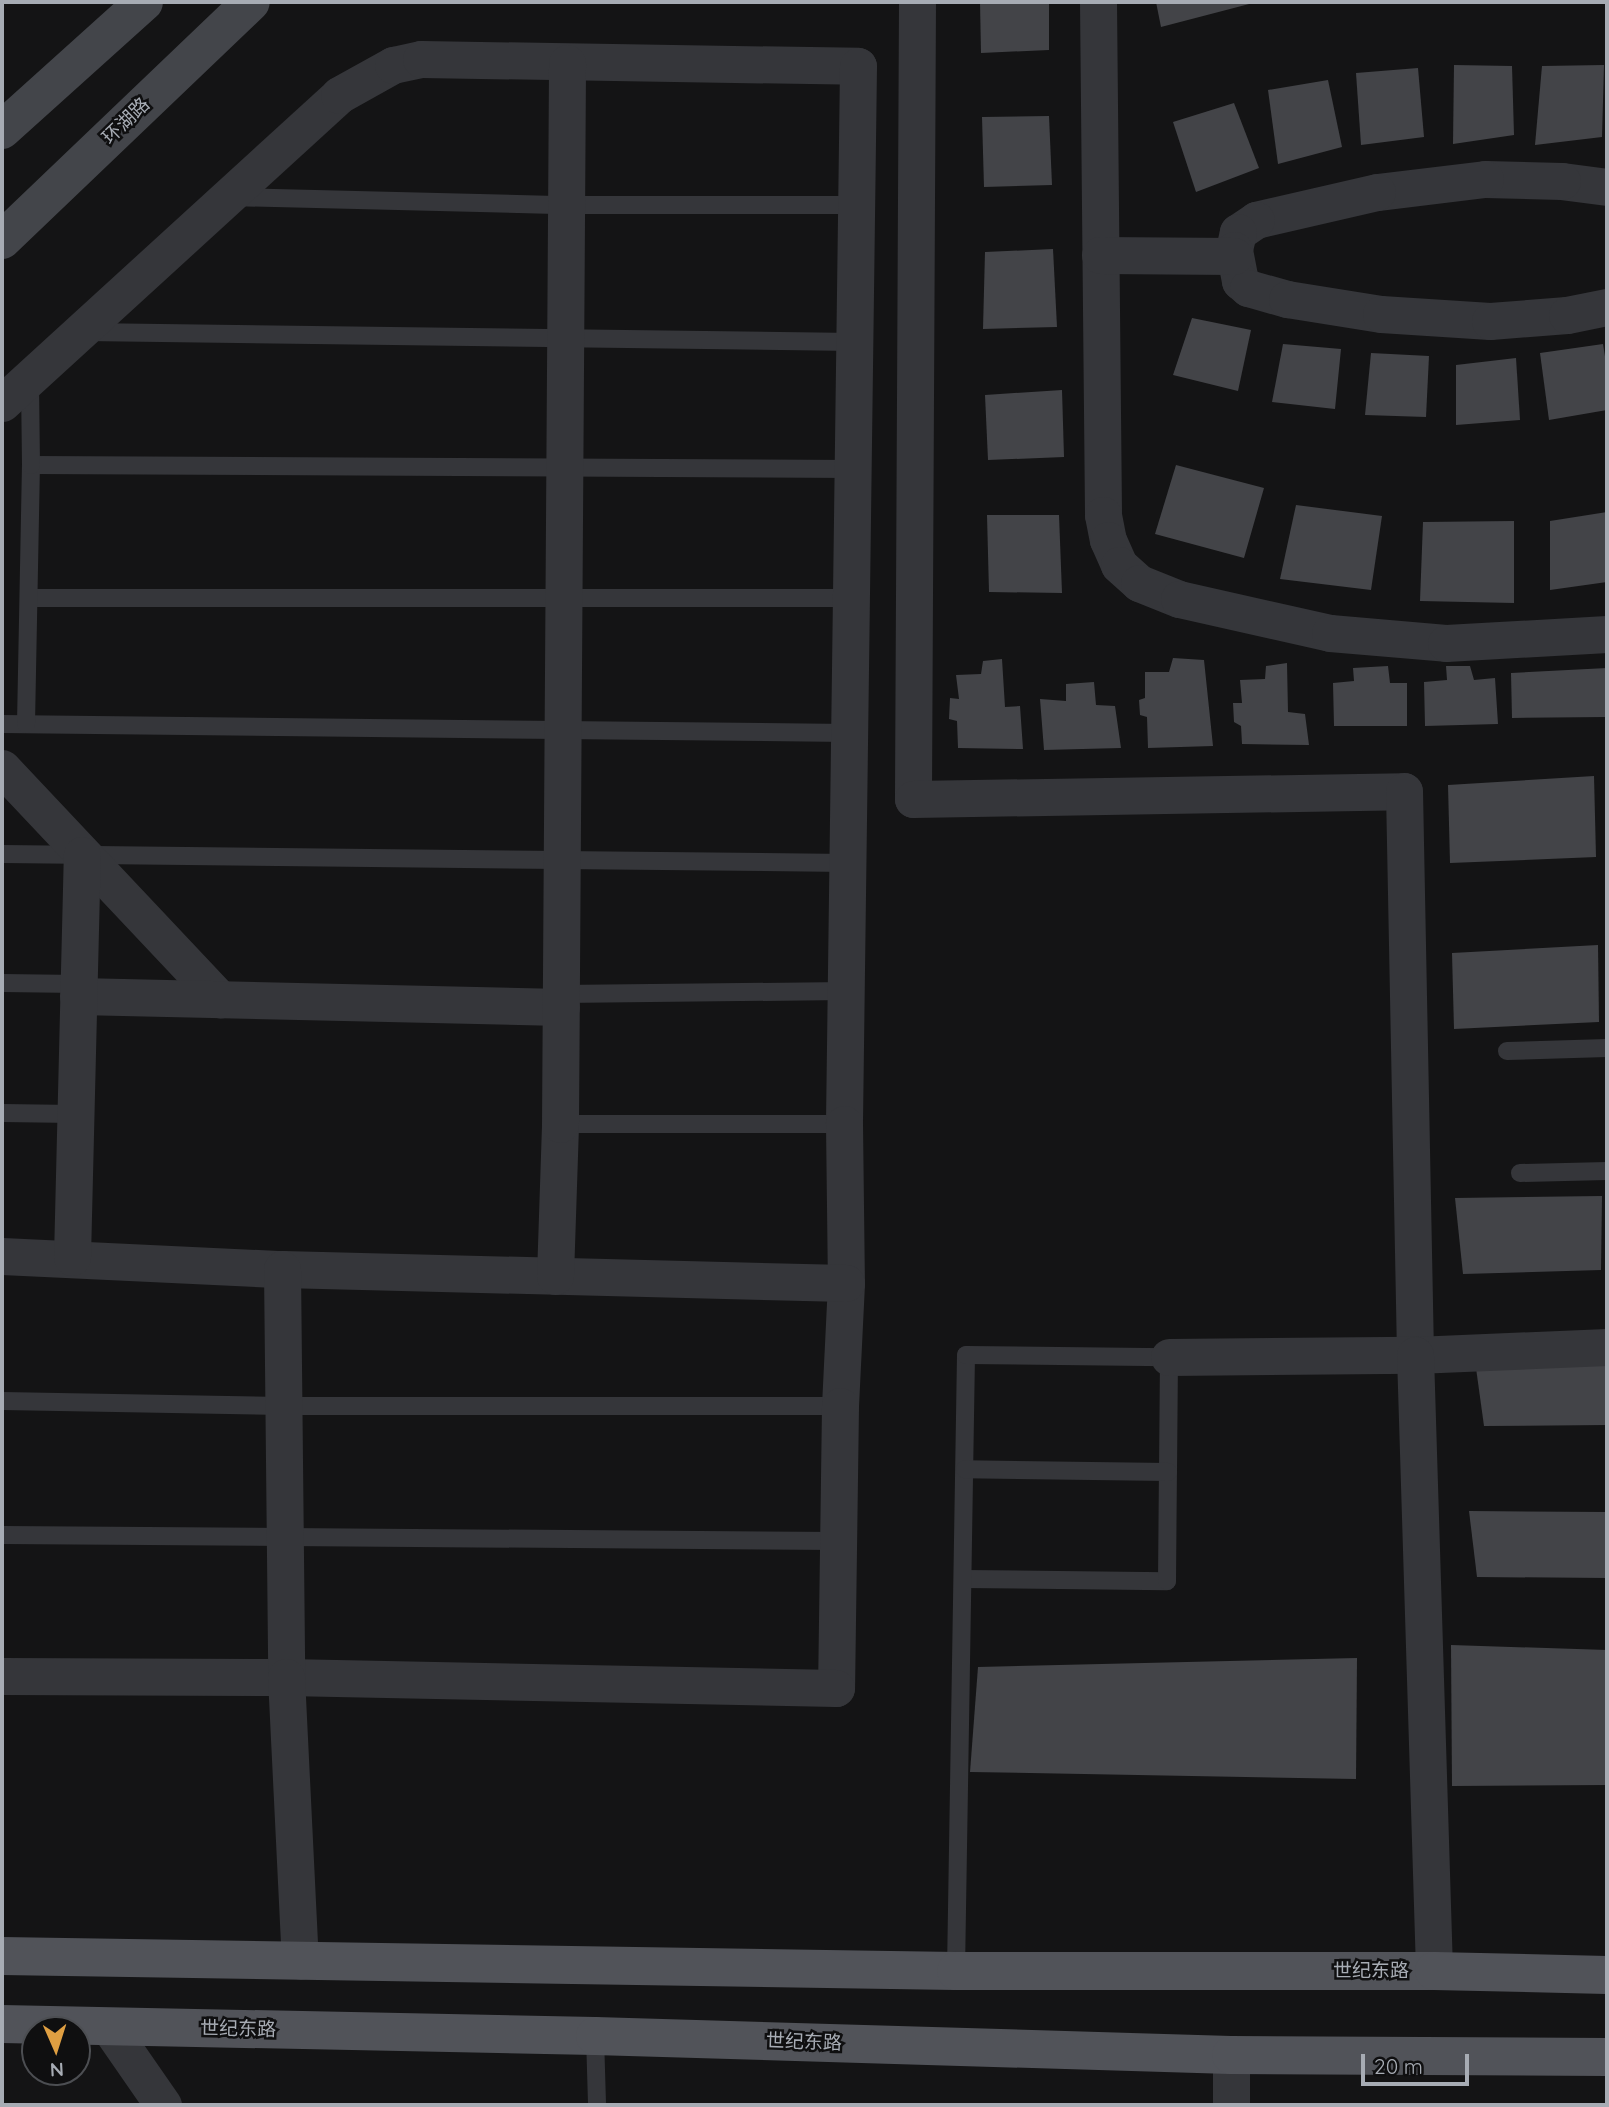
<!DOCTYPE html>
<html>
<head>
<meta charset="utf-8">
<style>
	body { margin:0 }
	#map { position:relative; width:1609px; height:2107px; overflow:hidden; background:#141415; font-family:Quicksand,"Noto Sans SC",sans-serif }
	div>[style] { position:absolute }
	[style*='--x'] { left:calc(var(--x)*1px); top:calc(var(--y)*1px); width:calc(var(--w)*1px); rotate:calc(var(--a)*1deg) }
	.building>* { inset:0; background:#434448 }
	.lane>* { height:18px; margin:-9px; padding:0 9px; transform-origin:9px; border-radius:9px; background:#35363a }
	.street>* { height:37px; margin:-18.5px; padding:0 18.5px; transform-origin:18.5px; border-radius:18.5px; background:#35363a }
	.secondary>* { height:38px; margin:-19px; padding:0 19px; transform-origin:19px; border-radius:19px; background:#43454a }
	.primary>* { height:38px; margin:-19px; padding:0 19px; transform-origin:19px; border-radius:19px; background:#515359 }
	span { translate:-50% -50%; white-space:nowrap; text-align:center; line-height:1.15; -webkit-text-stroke:5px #0f0f10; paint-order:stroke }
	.street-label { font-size:19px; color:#a7acb4 }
	.frame { position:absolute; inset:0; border:4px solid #a7acb4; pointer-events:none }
	.north { position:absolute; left:21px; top:2016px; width:70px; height:70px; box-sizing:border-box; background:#0f0f10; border:2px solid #4c4e52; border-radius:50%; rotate:177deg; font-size:19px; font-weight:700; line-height:28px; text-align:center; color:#a7acb4 }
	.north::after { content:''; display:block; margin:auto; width:24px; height:32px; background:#df9f42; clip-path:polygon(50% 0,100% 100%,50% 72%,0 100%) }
	.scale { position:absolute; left:1361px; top:2054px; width:108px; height:32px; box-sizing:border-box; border:4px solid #a7acb4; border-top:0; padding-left:9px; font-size:21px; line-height:24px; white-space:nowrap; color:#a7acb4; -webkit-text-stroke:5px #0f0f10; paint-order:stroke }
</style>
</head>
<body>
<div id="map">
	<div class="building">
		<div style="clip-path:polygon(980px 2px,1049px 2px,1049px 50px,981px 53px)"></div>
		<div style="clip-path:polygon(1156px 2px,1253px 2px,1253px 3px,1161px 27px)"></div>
		<div style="clip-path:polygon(1454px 65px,1512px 66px,1514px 135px,1453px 144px)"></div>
		<div style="clip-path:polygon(1604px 65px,1602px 137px,1535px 145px,1542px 66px)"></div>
		<div style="clip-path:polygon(1418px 68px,1424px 137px,1361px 145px,1356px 73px)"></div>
		<div style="clip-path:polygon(1328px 80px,1342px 147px,1278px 164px,1268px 90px)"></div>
		<div style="clip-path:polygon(1234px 103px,1259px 168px,1196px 192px,1173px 122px)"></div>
		<div style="clip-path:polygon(1049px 116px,1052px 185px,984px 187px,982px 117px)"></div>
		<div style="clip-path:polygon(1053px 249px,1057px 327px,983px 329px,985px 252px)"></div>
		<div style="clip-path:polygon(1192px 318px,1251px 330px,1238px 391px,1173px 375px)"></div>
		<div style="clip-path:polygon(1283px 344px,1341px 349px,1335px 409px,1272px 402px)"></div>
		<div style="clip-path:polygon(1603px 344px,1607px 369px,1607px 410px,1549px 420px,1540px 353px)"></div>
		<div style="clip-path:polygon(1371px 353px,1429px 356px,1426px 417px,1365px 415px)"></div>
		<div style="clip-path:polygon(1516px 358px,1520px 420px,1456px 425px,1456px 365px)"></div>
		<div style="clip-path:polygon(1062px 390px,1064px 457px,988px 460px,985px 395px)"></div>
		<div style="clip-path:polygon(1176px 465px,1264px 488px,1244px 558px,1155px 534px)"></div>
		<div style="clip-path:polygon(1296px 505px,1382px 516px,1371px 590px,1280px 579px)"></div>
		<div style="clip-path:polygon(1607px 512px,1607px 582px,1550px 590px,1550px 521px)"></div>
		<div style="clip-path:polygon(987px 515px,1059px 515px,1062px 593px,989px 592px)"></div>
		<div style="clip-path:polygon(1514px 521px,1514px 603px,1420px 601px,1423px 522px)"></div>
		<div style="clip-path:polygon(1173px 658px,1204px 660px,1213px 746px,1148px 748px,1147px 717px,1140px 715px,1139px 700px,1145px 698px,1145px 672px,1169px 672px)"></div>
		<div style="clip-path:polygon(1002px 659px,1005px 707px,1020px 706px,1023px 749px,958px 748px,957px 721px,949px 719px,950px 698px,959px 699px,956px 675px,981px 674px,983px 661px)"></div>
		<div style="clip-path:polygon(1287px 663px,1288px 712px,1305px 714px,1309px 745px,1242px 744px,1241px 726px,1234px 722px,1233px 703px,1242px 703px,1240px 680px,1265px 679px,1266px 666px)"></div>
		<div style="clip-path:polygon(1388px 666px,1390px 683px,1407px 683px,1407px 726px,1334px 726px,1333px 683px,1354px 681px,1353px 668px)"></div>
		<div style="clip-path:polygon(1446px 666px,1470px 666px,1474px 680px,1495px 678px,1498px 724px,1425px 726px,1424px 682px,1447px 680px)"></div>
		<div style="clip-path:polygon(1607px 668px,1607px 717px,1512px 718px,1511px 673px)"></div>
		<div style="clip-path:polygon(1094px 682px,1096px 705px,1115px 706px,1121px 748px,1044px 750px,1040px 699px,1066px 701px,1066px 684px)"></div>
		<div style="clip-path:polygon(1594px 776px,1596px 857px,1450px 863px,1448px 785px)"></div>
		<div style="clip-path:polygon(1598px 945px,1599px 1022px,1454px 1029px,1452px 953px)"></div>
		<div style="clip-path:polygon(1602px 1196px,1601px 1270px,1463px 1274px,1455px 1198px)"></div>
		<div style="clip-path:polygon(1607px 1365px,1607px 1425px,1484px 1426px,1476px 1368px)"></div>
		<div style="clip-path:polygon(1469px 1511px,1607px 1512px,1607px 1578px,1477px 1577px)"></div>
		<div style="clip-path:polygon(1451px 1645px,1607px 1650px,1607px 1785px,1452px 1786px)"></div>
		<div style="clip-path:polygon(1357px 1658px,1356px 1779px,970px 1772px,978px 1667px)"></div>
	</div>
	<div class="lane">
		<div style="--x:230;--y:197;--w:336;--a:1.4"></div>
		<div style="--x:566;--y:205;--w:290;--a:0"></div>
		<div style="--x:85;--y:332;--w:770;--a:0.74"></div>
		<div style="--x:31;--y:465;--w:822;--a:0.28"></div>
		<div style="--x:29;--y:598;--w:822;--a:0"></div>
		<div style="--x:2;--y:724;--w:847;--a:0.61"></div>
		<div style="--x:26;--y:724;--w:259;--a:-88.9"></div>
		<div style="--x:31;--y:465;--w:85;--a:-90.7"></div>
		<div style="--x:2;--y:854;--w:846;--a:0.61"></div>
		<div style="--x:2;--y:983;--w:77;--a:0.7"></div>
		<div style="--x:561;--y:994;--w:285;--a:-0.6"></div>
		<div style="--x:1507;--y:1051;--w:100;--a:-1.7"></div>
		<div style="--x:2;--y:1113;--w:73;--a:0.8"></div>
		<div style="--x:560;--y:1124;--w:284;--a:0"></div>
		<div style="--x:1520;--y:1173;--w:87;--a:-1.3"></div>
		<div style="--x:2;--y:1401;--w:281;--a:1"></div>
		<div style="--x:283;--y:1406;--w:557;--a:0"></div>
		<div style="--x:2;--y:1535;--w:836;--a:0.41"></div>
		<div style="--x:963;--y:1579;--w:204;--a:0.6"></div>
		<div style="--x:1167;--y:1581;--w:109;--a:-89.5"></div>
		<div style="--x:956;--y:1971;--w:616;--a:-89.07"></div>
		<div style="--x:966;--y:1355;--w:203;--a:0.6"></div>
		<div style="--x:1169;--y:1357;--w:115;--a:90.5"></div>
		<div style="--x:1168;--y:1472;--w:203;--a:-179.2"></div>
		<div style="--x:595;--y:2036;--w:69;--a:88.3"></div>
	</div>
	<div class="street">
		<div style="--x:917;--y:2;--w:797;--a:90.29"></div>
		<div style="--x:913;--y:799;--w:491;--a:-0.9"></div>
		<div style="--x:1404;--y:791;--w:564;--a:88.88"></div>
		<div style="--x:1415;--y:1355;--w:192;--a:-2.4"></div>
		<div style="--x:1098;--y:2;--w:513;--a:89.44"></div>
		<div style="--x:1103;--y:515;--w:25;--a:79"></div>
		<div style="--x:1108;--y:540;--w:27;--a:66"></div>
		<div style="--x:1119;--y:565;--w:27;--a:42"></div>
		<div style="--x:1139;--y:583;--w:43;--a:21.8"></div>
		<div style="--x:1179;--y:599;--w:155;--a:12.7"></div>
		<div style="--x:1330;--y:633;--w:116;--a:4.9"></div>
		<div style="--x:1446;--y:643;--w:161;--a:-3.2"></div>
		<div style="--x:1607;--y:187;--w:45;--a:-172.4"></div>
		<div style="--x:1562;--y:181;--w:77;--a:-178.5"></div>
		<div style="--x:1485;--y:179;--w:109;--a:173.1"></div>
		<div style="--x:1377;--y:192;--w:124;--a:167"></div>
		<div style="--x:1256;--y:220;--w:22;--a:146"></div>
		<div style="--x:1238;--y:232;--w:18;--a:103"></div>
		<div style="--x:1234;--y:250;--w:32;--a:79"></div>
		<div style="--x:1240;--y:281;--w:11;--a:41"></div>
		<div style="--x:1248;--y:288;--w:41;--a:15.8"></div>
		<div style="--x:1287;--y:299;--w:95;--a:9.1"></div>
		<div style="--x:1381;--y:314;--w:109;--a:3.7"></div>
		<div style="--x:1490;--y:321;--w:77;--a:-4.5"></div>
		<div style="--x:1567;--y:315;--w:41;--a:-11.3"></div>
		<div style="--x:1100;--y:255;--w:134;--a:0.4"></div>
		<div style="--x:2;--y:403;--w:457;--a:-42.4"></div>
		<div style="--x:339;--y:95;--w:62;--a:-29.1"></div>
		<div style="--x:393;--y:65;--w:29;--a:-12"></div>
		<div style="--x:421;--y:59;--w:437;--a:0.9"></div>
		<div style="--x:858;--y:66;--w:1058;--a:90.76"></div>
		<div style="--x:844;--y:1124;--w:159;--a:89.3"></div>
		<div style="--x:846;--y:1283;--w:123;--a:92.8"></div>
		<div style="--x:840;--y:1406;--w:282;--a:90.8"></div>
		<div style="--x:836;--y:1688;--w:550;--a:-178.85"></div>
		<div style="--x:286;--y:1677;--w:284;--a:-179.8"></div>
		<div style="--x:2;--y:768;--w:318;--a:46.7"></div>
		<div style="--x:78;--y:996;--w:483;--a:1.3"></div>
		<div style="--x:2;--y:1256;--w:280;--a:2.7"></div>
		<div style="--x:282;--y:1269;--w:564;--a:1.42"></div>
		<div style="--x:72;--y:1257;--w:402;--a:-88.6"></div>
		<div style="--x:282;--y:1269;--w:408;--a:89.4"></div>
		<div style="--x:286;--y:1677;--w:284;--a:87.2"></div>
		<div style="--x:555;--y:1276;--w:152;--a:-88.1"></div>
		<div style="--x:560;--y:1124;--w:1061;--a:-89.62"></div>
		<div style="--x:1169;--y:1357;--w:246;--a:-0.5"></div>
		<div style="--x:1415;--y:1355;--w:616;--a:88.23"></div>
		<div style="--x:109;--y:2027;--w:95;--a:55.3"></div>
		<div style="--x:1231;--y:2055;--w:50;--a:90"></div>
	</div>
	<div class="secondary">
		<div style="--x:2;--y:130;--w:191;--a:-42"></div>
		<div style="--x:2;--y:240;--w:344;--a:-43.7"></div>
	</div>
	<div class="primary">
		<div style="--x:2;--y:1956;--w:954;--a:0.9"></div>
		<div style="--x:956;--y:1971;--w:478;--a:0"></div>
		<div style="--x:1434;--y:1971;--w:173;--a:1.3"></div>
		<div style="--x:2;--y:2024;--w:593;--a:1.16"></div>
		<div style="--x:595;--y:2036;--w:636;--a:1.71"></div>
		<div style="--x:1231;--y:2055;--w:376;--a:0.3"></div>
	</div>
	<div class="street-label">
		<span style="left:126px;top:121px;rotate:-44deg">环湖路</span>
		<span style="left:1371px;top:1971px">世纪东路</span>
		<span style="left:238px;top:2029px;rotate:1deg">世纪东路</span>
		<span style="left:804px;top:2042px;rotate:2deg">世纪东路</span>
	</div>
	<div class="frame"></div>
	<div class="north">N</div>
	<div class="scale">20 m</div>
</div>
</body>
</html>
